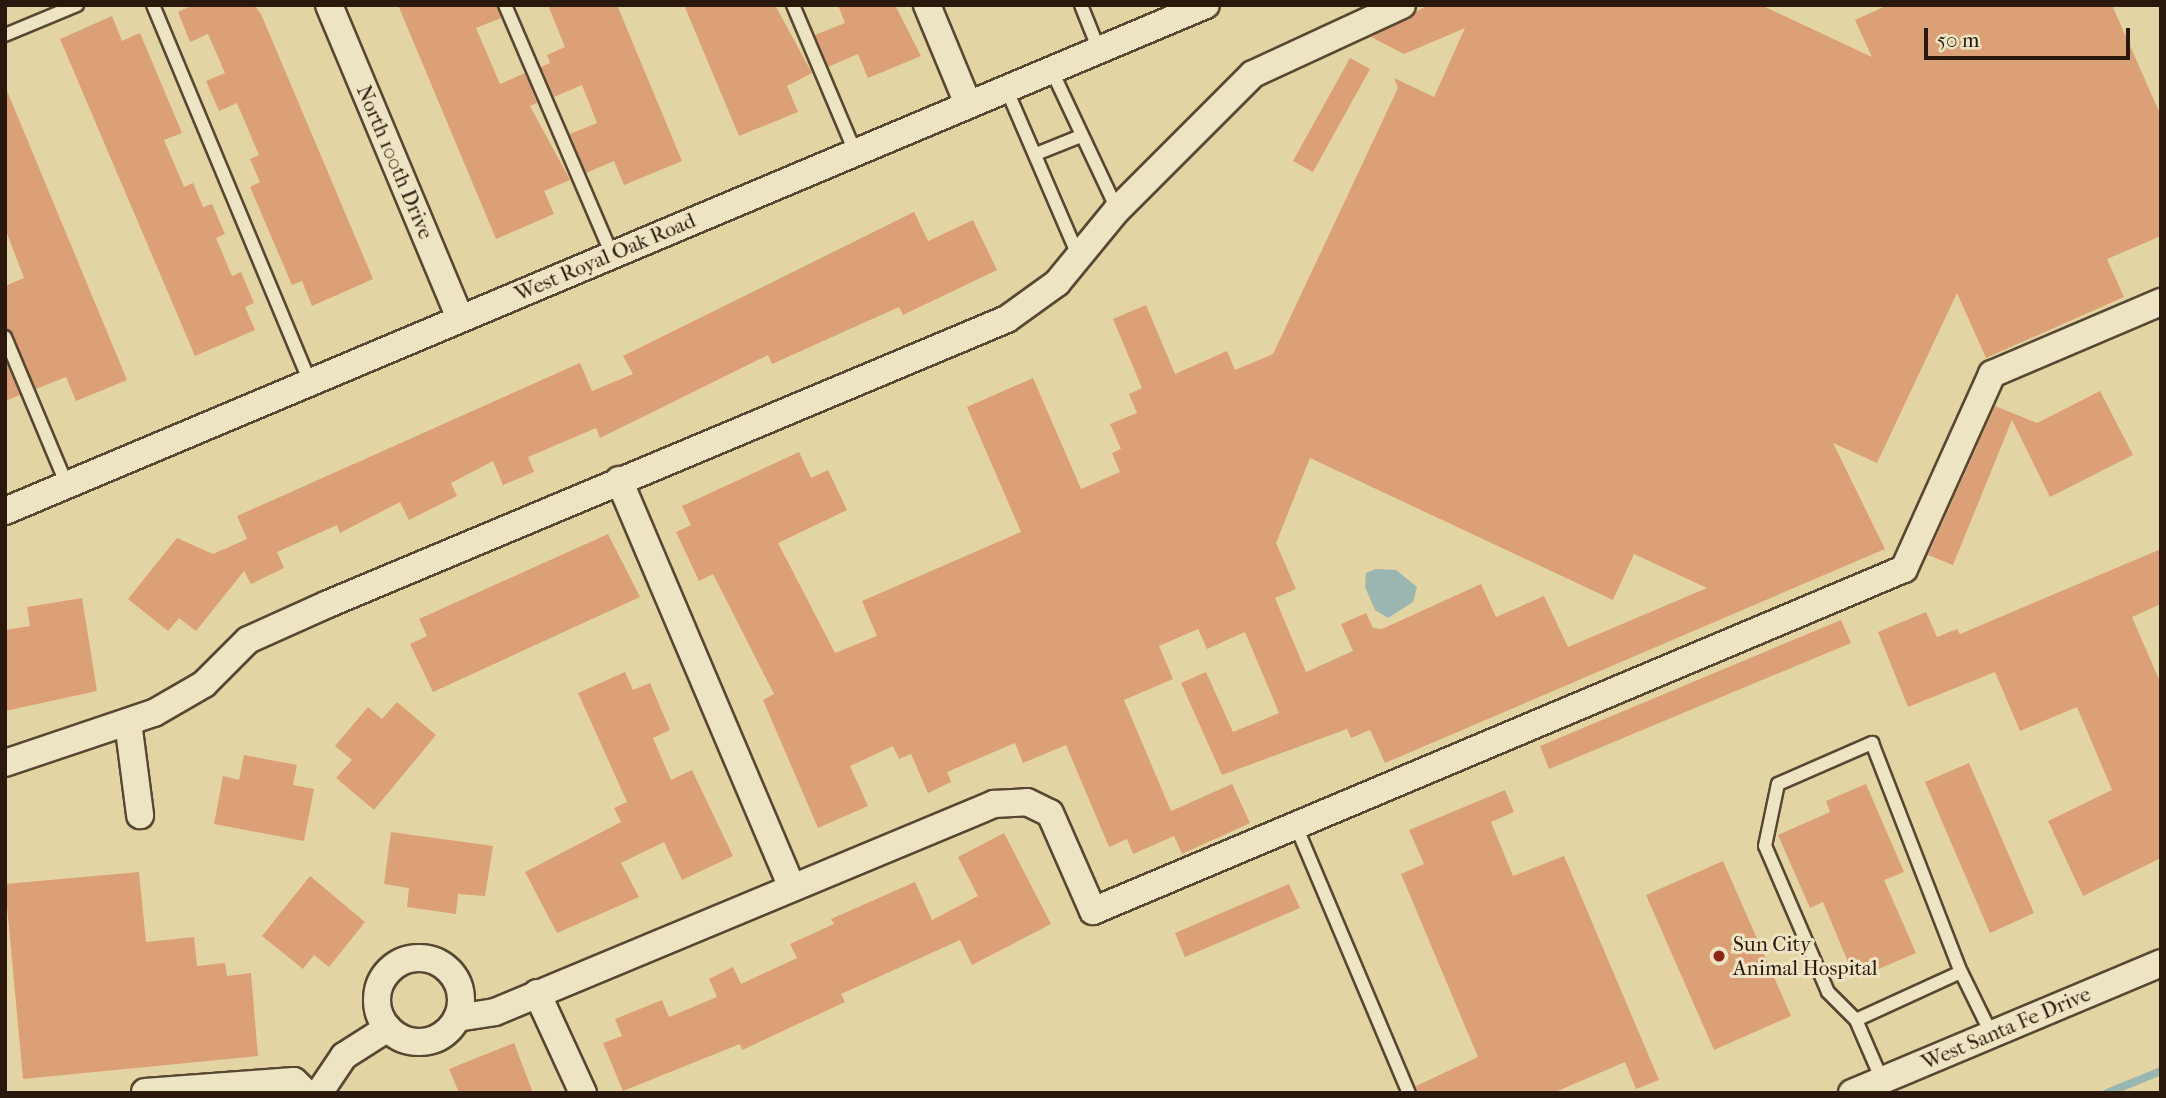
<!DOCTYPE html>
<html>
<head>
<meta charset="utf-8">
<style>
	body { margin:0 }
	#map { position:relative; width:2166px; height:1098px; overflow:hidden; background:#e3d5a3; font-family:"IM FELL French Canon",serif }
	div>[style] { position:absolute }
	[style*='--x'] { left:calc(var(--x)*1px); top:calc(var(--y)*1px); width:calc(var(--w)*1px); rotate:calc(var(--a)*1deg) }
	.water>* { inset:0; background:#99b6b1 }
	.stream>* { height:8px; margin:-4px; padding:0 4px; transform-origin:4px; border-radius:4px; background:#99b6b1 }
	.building>* { inset:0; background:#dca076 }
	.roads { filter:drop-shadow(2px 0 #584732) drop-shadow(-2px 0 #584732) drop-shadow(0 2px #584732) drop-shadow(0 -2px #584732) }
	.lane>* { height:12px; margin:-6px; padding:0 6px; transform-origin:6px; border-radius:6px; background:#ede4c3 }
	.street>* { height:26px; margin:-13px; padding:0 13px; transform-origin:13px; border-radius:13px; background:#ede4c3 }
	.street>.ring { margin:-13px; padding:0; box-sizing:content-box; background:none; border:26px solid #ede4c3; border-radius:50% }
	.dots>* { width:19px; height:19px; translate:-50% -50%; box-sizing:border-box; border:4px solid #ede4c3; border-radius:50% }
	span { translate:-50% -50%; white-space:nowrap; text-align:center; line-height:1.15; -webkit-text-stroke:6px #ede4c3; paint-order:stroke }
	.street-label { font-size:21px; color:#2a180c }
	.poi-label { font-size:21px; color:#2a180c }
	.left { translate:0 -50%; text-align:left }
	.frame { position:absolute; inset:0; border:7px solid #2a180c; pointer-events:none }
	.scale { position:absolute; left:1924px; top:28px; width:206px; height:32px; box-sizing:border-box; border:4px solid #2a180c; border-top:0; padding-left:9px; font-size:21px; line-height:24px; white-space:nowrap; color:#2a180c; -webkit-text-stroke:5px #ede4c3; paint-order:stroke }
</style>
</head>
<body>
<div id="map">
	<div class="water">
		<div style="clip-path:polygon(1376px 569px,1396px 570px,1417px 587px,1413px 602px,1388px 618px,1375px 610px,1365px 587px,1366px 573px)"></div>
	</div>
	<div class="stream">
		<div style="--x:2107;--y:1093;--w:58;--a:-22.2"></div>
	</div>
	<div class="building">
		<div style="clip-path:polygon(193px 5px,254px 5px,261px 14px,373px 279px,312px 306px,302px 281px,292px 285px,250px 187px,260px 182px,250px 159px,259px 155px,237px 103px,219px 111px,206px 81px,225px 73px,208px 34px,190px 42px,178px 12px)"></div>
		<div style="clip-path:polygon(398px 5px,496px 5px,501px 18px,476px 28px,500px 84px,525px 73px,537px 103px,530px 106px,570px 180px,544px 191px,554px 214px,496px 239px)"></div>
		<div style="clip-path:polygon(548px 5px,617px 5px,682px 161px,624px 185px,614px 161px,586px 173px,570px 134px,597px 123px,582px 85px,554px 97px,541px 67px,550px 63px,547px 55px,565px 47px)"></div>
		<div style="clip-path:polygon(684px 5px,775px 5px,812px 73px,787px 86px,798px 112px,739px 136px)"></div>
		<div style="clip-path:polygon(838px 5px,895px 5px,921px 56px,868px 78px,858px 54px,828px 67px,815px 35px,845px 23px)"></div>
		<div style="clip-path:polygon(evenodd,1428px 5px,1761px 5px,1872px 57px,1855px 20px,1888px 5px,2112px 5px,2161px 116px,2161px 236px,2107px 259px,2124px 297px,1986px 358px,1957px 293px,1877px 463px,1833px 443px,1885px 549px,1385px 763px,1370px 730px,1351px 738px,1347px 729px,1222px 775px,1181px 683px,1206px 672px,1233px 732px,1279px 713px,1245px 632px,1207px 649px,1198px 629px,1159px 646px,1173px 679px,1124px 700px,1171px 811px,1232px 784px,1250px 823px,1182px 854px,1174px 836px,1133px 854px,1127px 839px,1109px 847px,1066px 745px,1023px 763px,1015px 743px,947px 772px,951px 782px,928px 793px,911px 754px,899px 759px,893px 746px,850px 766px,868px 806px,818px 828px,763px 700px,774px 694px,713px 574px,699px 581px,676px 532px,691px 525px,682px 506px,799px 452px,811px 478px,828px 470px,847px 510px,778px 543px,835px 653px,877px 636px,862px 601px,1021px 532px,967px 407px,1033px 378px,1081px 489px,1120px 472px,1112px 453px,1121px 449px,1110px 424px,1137px 413px,1129px 394px,1142px 388px,1113px 319px,1146px 305px,1175px 374px,1227px 351px,1235px 370px,1273px 354px,1398px 88px,1394px 78px,1434px 97px,1465px 28px,1404px 54px,1371px 37px,1428px 5px,1310px 458px,1613px 600px,1634px 554px,1707px 588px,1568px 647px,1544px 596px,1496px 617px,1481px 584px,1382px 629px,1373px 628px,1366px 613px,1341px 624px,1353px 651px,1306px 672px,1275px 598px,1296px 589px,1276px 543px,1310px 458px)"></div>
		<div style="clip-path:polygon(112px 16px,122px 41px,140px 33px,182px 133px,164px 140px,184px 187px,193px 183px,203px 207px,212px 204px,225px 234px,216px 238px,232px 276px,241px 272px,254px 303px,245px 307px,255px 330px,195px 356px,60px 39px)"></div>
		<div style="clip-path:polygon(1350px 58px,1370px 69px,1313px 172px,1293px 161px)"></div>
		<div style="clip-path:polygon(5px 86px,127px 380px,76px 401px,66px 377px,36px 389px,5px 328px,5px 286px,24px 278px,5px 228px)"></div>
		<div style="clip-path:polygon(914px 212px,928px 241px,973px 220px,997px 270px,903px 315px,899px 307px,772px 364px,768px 355px,600px 438px,596px 428px,528px 457px,534px 472px,503px 485px,493px 461px,451px 483px,457px 496px,409px 520px,400px 502px,340px 533px,337px 525px,277px 552px,284px 568px,251px 584px,244px 571px,196px 631px,179px 618px,168px 631px,128px 599px,177px 538px,213px 554px,247px 539px,237px 516px,580px 363px,592px 391px,633px 374px,623px 356px)"></div>
		<div style="clip-path:polygon(5px 360px,20px 395px,5px 401px)"></div>
		<div style="clip-path:polygon(2100px 391px,2133px 455px,2050px 497px,2012px 420px,1953px 565px,1928px 555px,1995px 406px,2037px 423px)"></div>
		<div style="clip-path:polygon(608px 534px,640px 597px,433px 692px,410px 644px,427px 636px,419px 619px)"></div>
		<div style="clip-path:polygon(2161px 549px,2161px 604px,2132px 617px,2161px 684px,2161px 858px,2083px 896px,2048px 821px,2112px 790px,2077px 707px,2020px 731px,1995px 672px,1908px 707px,1878px 632px,1926px 612px,1937px 637px,1957px 629px,1960px 634px)"></div>
		<div style="clip-path:polygon(82px 598px,97px 691px,5px 711px,5px 630px,30px 626px,27px 607px)"></div>
		<div style="clip-path:polygon(1841px 620px,1851px 643px,1549px 769px,1540px 746px)"></div>
		<div style="clip-path:polygon(625px 672px,633px 690px,650px 683px,670px 730px,653px 738px,671px 780px,692px 770px,733px 856px,682px 880px,664px 842px,621px 863px,639px 897px,557px 933px,525px 872px,621px 822px,614px 808px,627px 802px,578px 693px)"></div>
		<div style="clip-path:polygon(397px 702px,436px 735px,374px 810px,336px 778px,352px 760px,335px 746px,368px 707px,382px 719px)"></div>
		<div style="clip-path:polygon(244px 755px,297px 765px,293px 785px,314px 789px,304px 841px,214px 824px,223px 776px,239px 780px)"></div>
		<div style="clip-path:polygon(1969px 763px,2034px 913px,1990px 933px,1925px 782px)"></div>
		<div style="clip-path:polygon(1866px 784px,1904px 872px,1884px 880px,1916px 953px,1855px 979px,1823px 902px,1810px 908px,1778px 835px,1830px 812px,1826px 801px)"></div>
		<div style="clip-path:polygon(1505px 790px,1514px 812px,1491px 822px,1513px 876px,1564px 856px,1659px 1080px,1636px 1089px,1625px 1062px,1553px 1093px,1418px 1093px,1416px 1086px,1478px 1057px,1401px 874px,1424px 864px,1409px 830px)"></div>
		<div style="clip-path:polygon(391px 832px,493px 846px,485px 896px,458px 894px,456px 914px,407px 907px,409px 888px,384px 884px)"></div>
		<div style="clip-path:polygon(1004px 833px,1051px 924px,972px 965px,960px 940px,841px 994px,845px 1002px,742px 1050px,740px 1044px,623px 1091px,603px 1043px,622px 1036px,615px 1019px,662px 1000px,669px 1017px,717px 997px,709px 979px,733px 967px,741px 984px,797px 958px,790px 944px,834px 924px,831px 919px,915px 882px,932px 920px,978px 896px,958px 857px)"></div>
		<div style="clip-path:polygon(1723px 861px,1791px 1016px,1714px 1050px,1646px 895px)"></div>
		<div style="clip-path:polygon(139px 872px,146px 942px,194px 937px,197px 966px,225px 963px,227px 976px,251px 973px,258px 1056px,23px 1079px,5px 884px)"></div>
		<div style="clip-path:polygon(310px 876px,365px 922px,329px 967px,314px 955px,303px 969px,262px 936px)"></div>
		<div style="clip-path:polygon(1289px 884px,1300px 908px,1185px 957px,1175px 933px)"></div>
		<div style="clip-path:polygon(514px 1043px,533px 1093px,459px 1093px,449px 1069px)"></div>
	</div>
	<div class="roads">
		<div class="lane">
			<div style="--x:153;--y:5;--w:408;--a:67.4"></div>
			<div style="--x:505;--y:5;--w:272;--a:66.8"></div>
			<div style="--x:793;--y:5;--w:160;--a:67.1"></div>
			<div style="--x:1081;--y:5;--w:48;--a:68.2"></div>
			<div style="--x:5;--y:35;--w:78;--a:-22.6"></div>
			<div style="--x:1051;--y:69;--w:155;--a:64.8"></div>
			<div style="--x:1006;--y:88;--w:182;--a:66.7"></div>
			<div style="--x:1036;--y:154;--w:48;--a:-21.8"></div>
			<div style="--x:5;--y:337;--w:160;--a:67.3"></div>
			<div style="--x:1296;--y:826;--w:290;--a:67.1"></div>
			<div style="--x:1856;--y:1020;--w:40;--a:-135"></div>
			<div style="--x:1828;--y:992;--w:159;--a:-113.3"></div>
			<div style="--x:1765;--y:846;--w:63;--a:-78.2"></div>
			<div style="--x:1778;--y:784;--w:103;--a:-23.6"></div>
			<div style="--x:1872;--y:743;--w:246;--a:68.8"></div>
			<div style="--x:1882;--y:1080;--w:65;--a:-113.4"></div>
			<div style="--x:1856;--y:1020;--w:115;--a:-24.6"></div>
			<div style="--x:1961;--y:972;--w:70;--a:63.8"></div>
		</div>
		<div class="street">
			<div style="--x:329;--y:5;--w:339;--a:67.3"></div>
			<div style="--x:927;--y:5;--w:107;--a:67.5"></div>
			<div style="--x:619;--y:480;--w:440;--a:67"></div>
			<div style="--x:5;--y:511;--w:1303;--a:-22.85"></div>
			<div style="--x:128;--y:722;--w:94;--a:82.6"></div>
			<div style="--x:5;--y:763;--w:157;--a:-18.6"></div>
			<div style="--x:154;--y:713;--w:58;--a:-30.1"></div>
			<div style="--x:204;--y:684;--w:62;--a:-45"></div>
			<div style="--x:248;--y:640;--w:88;--a:-24.2"></div>
			<div style="--x:328;--y:604;--w:736;--a:-22.77"></div>
			<div style="--x:1007;--y:319;--w:62;--a:-35.8"></div>
			<div style="--x:1057;--y:283;--w:94;--a:-50.6"></div>
			<div style="--x:1117;--y:210;--w:192;--a:-45"></div>
			<div style="--x:1253;--y:74;--w:164;--a:-24.8"></div>
			<div class="ring" style="left:377px;top:958px;width:58px;height:58px"></div>
			<div style="--x:537;--y:993;--w:110;--a:65.3"></div>
			<div style="--x:457;--y:1018;--w:38;--a:-9"></div>
			<div style="--x:495;--y:1012;--w:541;--a:-22.63"></div>
			<div style="--x:994;--y:804;--w:33;--a:-3"></div>
			<div style="--x:1027;--y:802;--w:25;--a:26"></div>
			<div style="--x:1050;--y:813;--w:107;--a:66.3"></div>
			<div style="--x:1093;--y:911;--w:880;--a:-22.87"></div>
			<div style="--x:1904;--y:569;--w:214;--a:-65.7"></div>
			<div style="--x:1992;--y:374;--w:184;--a:-23.1"></div>
			<div style="--x:145;--y:1092;--w:149;--a:-4.2"></div>
			<div style="--x:294;--y:1081;--w:17;--a:45"></div>
			<div style="--x:319;--y:1093;--w:45;--a:-56"></div>
			<div style="--x:344;--y:1056;--w:52;--a:-32.5"></div>
			<div style="--x:1852;--y:1093;--w:335;--a:-22.8"></div>
		</div>
	</div>
	<div class="dots">
		<div style="left:1719px;top:956px;background:#8f2418"></div>
	</div>
	<div class="street-label">
		<span style="left:395px;top:162px;rotate:67deg">North 100th Drive</span>
		<span style="left:605px;top:257px;rotate:-23deg">West Royal Oak Road</span>
		<span style="left:2006px;top:1028px;rotate:-23deg">West Santa Fe Drive</span>
	</div>
	<div class="poi-label">
		<span class="left" style="left:1733px;top:956px">Sun City<br>Animal Hospital</span>
	</div>
	<div class="frame"></div>
	<div class="scale">50 m</div>
</div>
</body>
</html>
